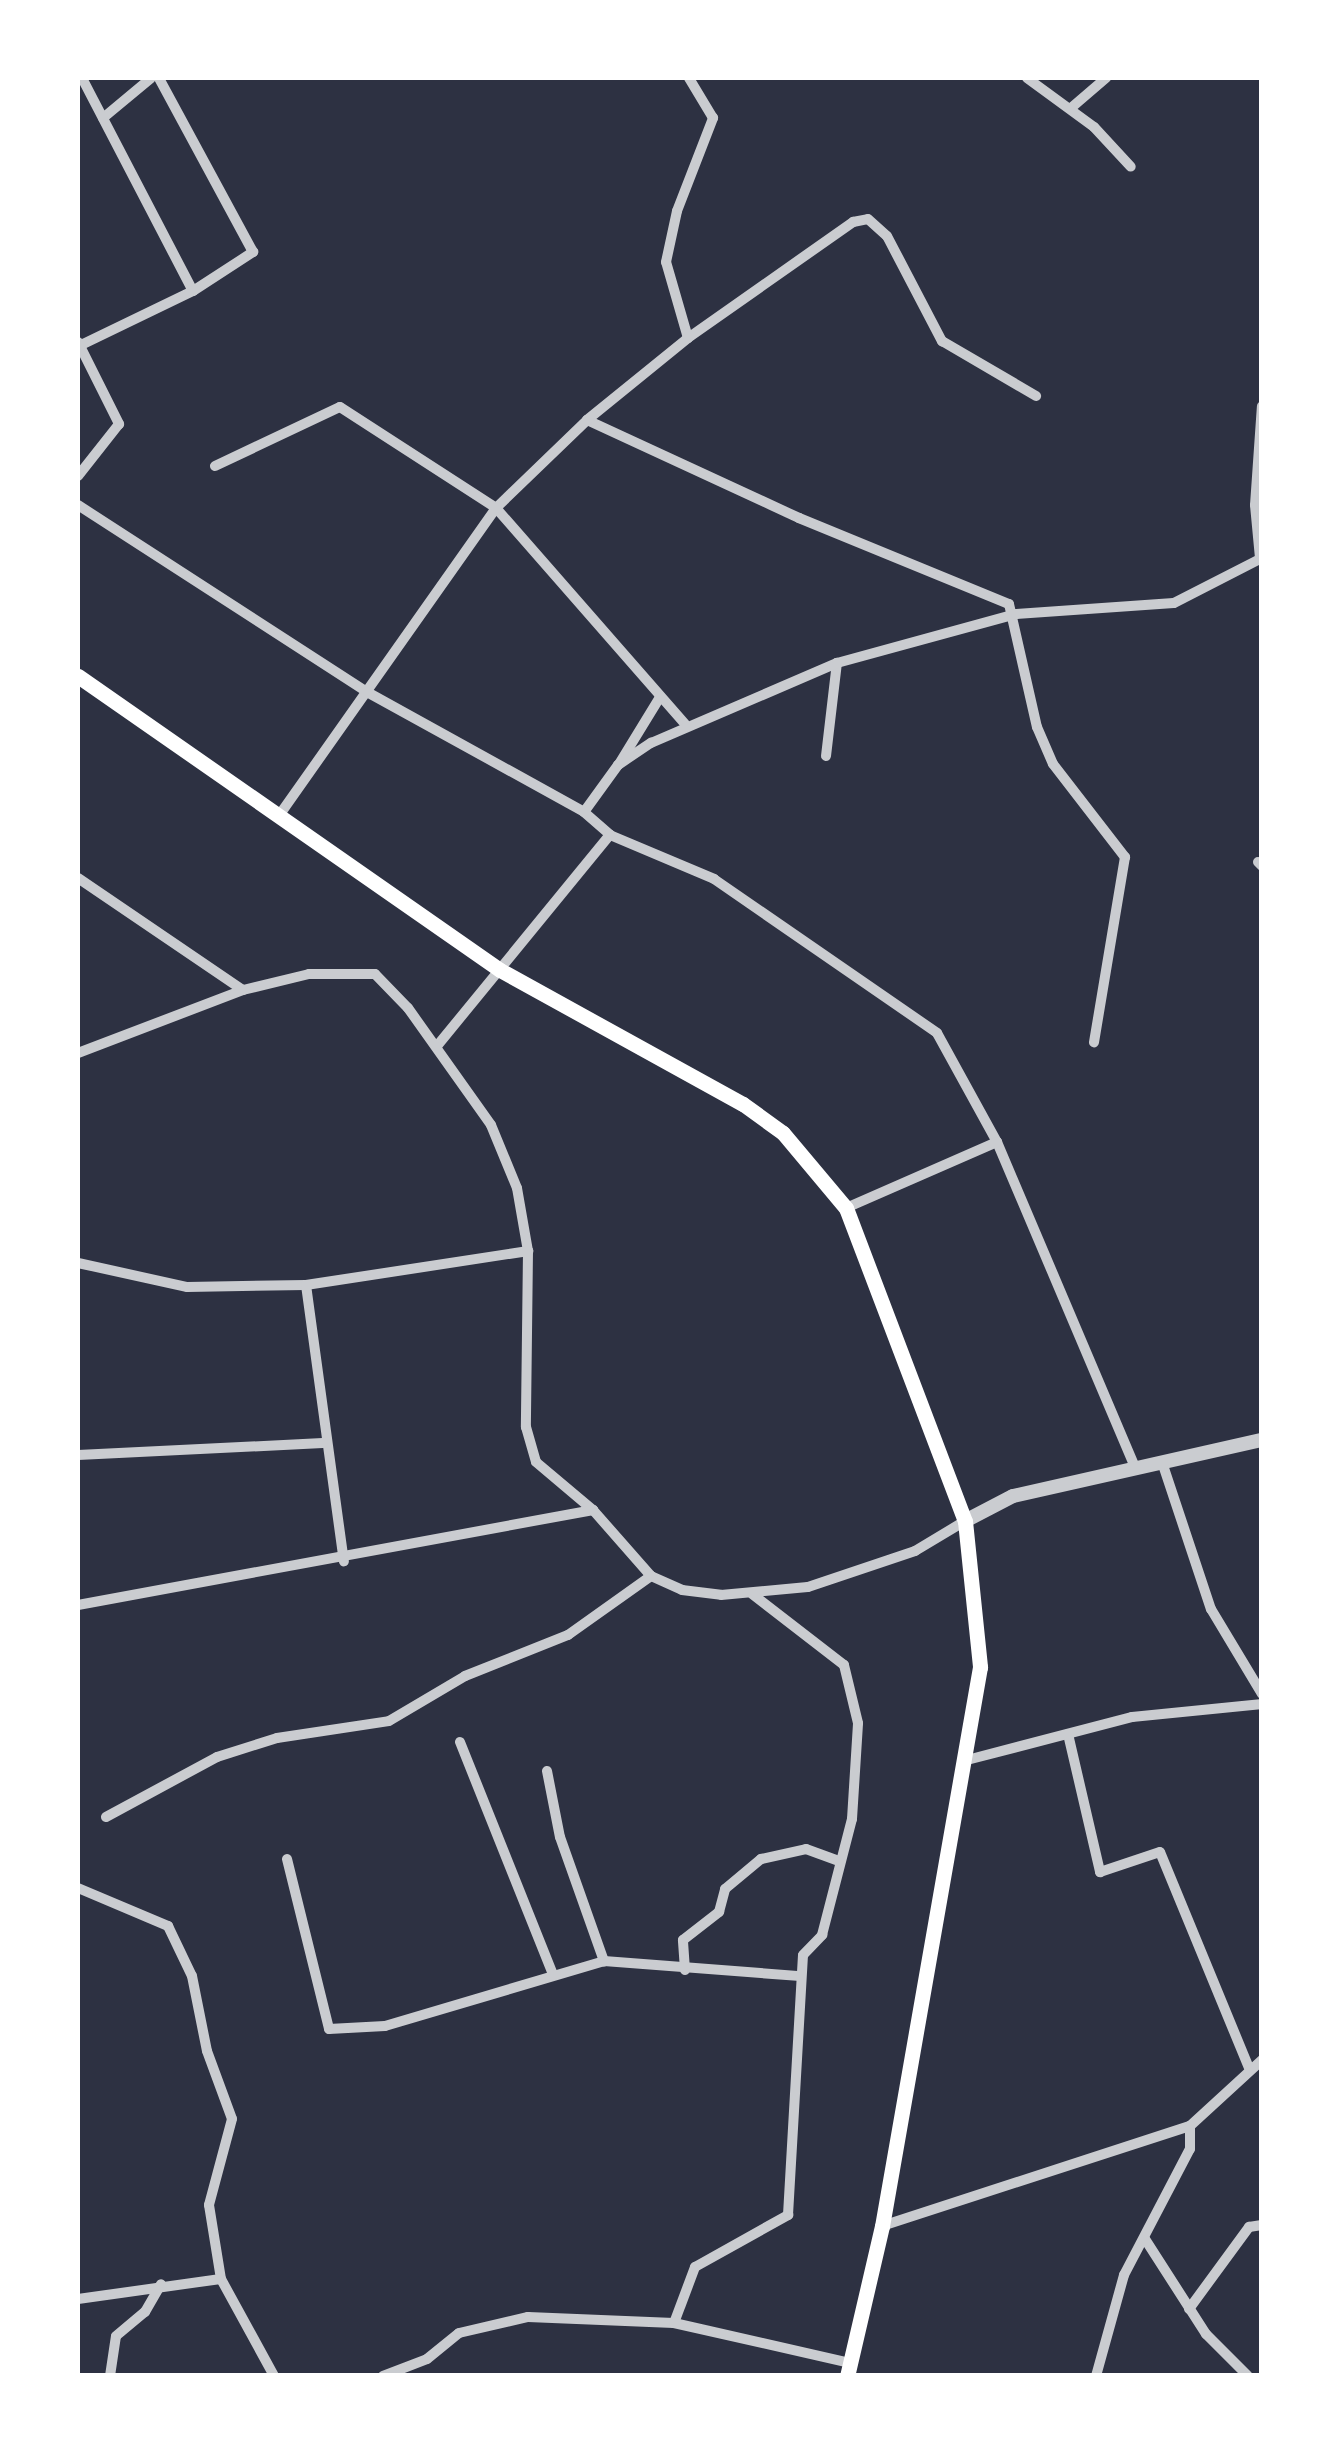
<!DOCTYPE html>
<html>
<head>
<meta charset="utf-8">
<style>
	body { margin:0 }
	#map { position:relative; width:1339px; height:2453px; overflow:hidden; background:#2d3142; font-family:"DejaVu Sans",sans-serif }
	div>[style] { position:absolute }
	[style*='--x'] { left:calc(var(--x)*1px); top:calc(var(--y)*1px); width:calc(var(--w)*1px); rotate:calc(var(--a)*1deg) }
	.minor>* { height:10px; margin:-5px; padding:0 5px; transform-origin:5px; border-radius:5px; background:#caccd0 }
	.tertiary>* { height:14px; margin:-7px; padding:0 7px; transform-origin:7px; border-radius:7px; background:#caccd0 }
	.secondary>* { height:15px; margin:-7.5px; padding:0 7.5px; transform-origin:7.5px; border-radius:7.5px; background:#fff }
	span { translate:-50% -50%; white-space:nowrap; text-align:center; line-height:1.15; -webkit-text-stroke:8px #fff; paint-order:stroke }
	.frame { position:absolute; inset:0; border:80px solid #fff; pointer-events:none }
</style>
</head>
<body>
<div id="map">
	<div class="minor">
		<div style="--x:82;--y:78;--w:240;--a:62.5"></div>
		<div style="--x:1027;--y:78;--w:83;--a:36.2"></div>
		<div style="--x:1094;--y:127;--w:54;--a:47.2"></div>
		<div style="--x:1071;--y:108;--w:46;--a:-40.6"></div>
		<div style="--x:103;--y:118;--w:62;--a:-39.8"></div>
		<div style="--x:688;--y:338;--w:79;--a:-106.1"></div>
		<div style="--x:666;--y:262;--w:52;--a:-77.8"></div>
		<div style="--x:677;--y:211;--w:100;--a:-68.8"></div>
		<div style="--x:713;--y:118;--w:47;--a:-121"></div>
		<div style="--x:78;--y:342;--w:92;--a:63.4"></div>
		<div style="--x:119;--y:424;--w:66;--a:128.3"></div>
		<div style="--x:79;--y:346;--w:127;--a:-25.8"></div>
		<div style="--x:193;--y:291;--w:72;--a:-33"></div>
		<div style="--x:253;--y:252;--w:198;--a:-118.4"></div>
		<div style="--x:587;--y:420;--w:234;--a:24.8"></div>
		<div style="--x:799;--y:518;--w:227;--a:22.3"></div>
		<div style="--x:1009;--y:604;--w:126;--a:77.2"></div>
		<div style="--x:1037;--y:727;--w:40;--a:66.6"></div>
		<div style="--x:1053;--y:764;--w:118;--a:52.3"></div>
		<div style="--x:1125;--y:857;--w:188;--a:99.5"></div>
		<div style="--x:215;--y:466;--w:138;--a:-25.3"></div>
		<div style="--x:340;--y:407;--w:186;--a:32.9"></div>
		<div style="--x:496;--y:508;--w:287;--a:48.8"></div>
		<div style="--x:78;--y:505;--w:344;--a:32.9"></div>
		<div style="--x:367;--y:692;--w:248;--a:28.9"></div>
		<div style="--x:584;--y:812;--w:35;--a:41"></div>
		<div style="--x:610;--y:835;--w:113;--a:22.9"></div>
		<div style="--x:714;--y:879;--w:271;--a:34.6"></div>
		<div style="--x:937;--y:1033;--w:124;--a:61.2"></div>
		<div style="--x:997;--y:1142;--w:353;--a:67"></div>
		<div style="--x:1260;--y:558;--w:53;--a:-95.4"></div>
		<div style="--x:1255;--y:505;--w:99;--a:-86"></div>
		<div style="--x:826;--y:756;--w:94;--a:-83.3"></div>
		<div style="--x:619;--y:764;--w:79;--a:-58.5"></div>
		<div style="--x:584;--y:812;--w:58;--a:-54.1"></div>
		<div style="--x:618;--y:765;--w:40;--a:-34"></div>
		<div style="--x:651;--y:743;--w:202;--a:-23.3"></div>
		<div style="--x:837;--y:663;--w:186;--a:-15.3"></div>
		<div style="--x:1016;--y:614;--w:158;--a:-4"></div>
		<div style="--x:1174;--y:603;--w:99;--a:-27.1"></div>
		<div style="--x:278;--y:817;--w:378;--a:-54.8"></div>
		<div style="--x:496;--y:508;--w:127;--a:-44"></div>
		<div style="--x:587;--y:420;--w:130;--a:-39.1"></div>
		<div style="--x:688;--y:338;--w:202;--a:-35.1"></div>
		<div style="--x:853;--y:222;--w:15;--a:-11"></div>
		<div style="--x:868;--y:219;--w:25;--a:42"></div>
		<div style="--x:887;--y:236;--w:119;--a:62.4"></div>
		<div style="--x:942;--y:341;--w:109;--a:30.3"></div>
		<div style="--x:1258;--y:862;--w:6;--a:45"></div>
		<div style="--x:78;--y:878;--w:199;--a:34.2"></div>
		<div style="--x:437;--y:1046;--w:273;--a:-50.7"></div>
		<div style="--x:78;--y:1053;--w:177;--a:-20.9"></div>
		<div style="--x:243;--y:990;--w:68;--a:-13.6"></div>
		<div style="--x:309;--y:974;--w:66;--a:0"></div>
		<div style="--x:375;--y:974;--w:47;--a:45.9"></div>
		<div style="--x:408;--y:1008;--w:143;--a:54.6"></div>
		<div style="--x:491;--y:1125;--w:68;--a:67.6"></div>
		<div style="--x:517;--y:1188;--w:64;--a:80.1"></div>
		<div style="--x:528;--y:1251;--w:176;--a:90.7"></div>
		<div style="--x:526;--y:1427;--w:36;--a:74"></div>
		<div style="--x:536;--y:1462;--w:75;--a:40.1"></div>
		<div style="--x:593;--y:1510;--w:88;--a:48.7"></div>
		<div style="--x:651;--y:1576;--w:34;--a:24"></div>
		<div style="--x:682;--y:1590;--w:39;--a:7"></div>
		<div style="--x:721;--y:1595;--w:87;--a:-5.3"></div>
		<div style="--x:808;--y:1587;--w:113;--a:-18.6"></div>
		<div style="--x:915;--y:1551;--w:58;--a:-31"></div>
		<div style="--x:846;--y:1208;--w:165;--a:-23.6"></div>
		<div style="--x:78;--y:1263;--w:112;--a:12.4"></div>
		<div style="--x:187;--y:1287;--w:119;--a:-1"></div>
		<div style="--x:306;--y:1285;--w:225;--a:-8.7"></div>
		<div style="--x:306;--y:1285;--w:279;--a:82.2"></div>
		<div style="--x:78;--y:1455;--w:245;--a:-2.8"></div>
		<div style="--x:1162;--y:1462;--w:155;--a:71.6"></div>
		<div style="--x:1211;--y:1609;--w:99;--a:59"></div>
		<div style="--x:78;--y:1605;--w:524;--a:-10.45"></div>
		<div style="--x:1068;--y:1734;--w:142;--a:76.9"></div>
		<div style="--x:1100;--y:1872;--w:63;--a:-18.4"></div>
		<div style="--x:1160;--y:1852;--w:234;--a:67.6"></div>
		<div style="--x:460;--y:1742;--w:248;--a:68.2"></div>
		<div style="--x:967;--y:1760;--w:171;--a:-14.6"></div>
		<div style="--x:1132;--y:1717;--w:131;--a:-5.7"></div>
		<div style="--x:547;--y:1771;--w:67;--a:78.9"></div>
		<div style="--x:560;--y:1837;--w:132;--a:70.5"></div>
		<div style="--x:106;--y:1817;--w:126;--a:-28.4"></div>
		<div style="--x:217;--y:1757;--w:63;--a:-17.6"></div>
		<div style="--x:277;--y:1738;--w:113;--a:-8.6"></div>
		<div style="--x:389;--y:1721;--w:88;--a:-30.6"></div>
		<div style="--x:465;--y:1676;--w:111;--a:-21.7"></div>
		<div style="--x:568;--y:1635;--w:102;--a:-35.4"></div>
		<div style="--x:287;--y:1859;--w:175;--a:76.1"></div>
		<div style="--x:329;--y:2029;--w:56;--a:-3.1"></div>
		<div style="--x:385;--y:2026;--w:228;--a:-16.5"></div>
		<div style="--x:604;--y:1961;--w:197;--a:4.4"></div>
		<div style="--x:78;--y:1888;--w:98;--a:22.9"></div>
		<div style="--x:168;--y:1926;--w:55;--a:64.4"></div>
		<div style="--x:192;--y:1976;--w:76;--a:78.7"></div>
		<div style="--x:207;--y:2051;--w:72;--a:69.8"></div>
		<div style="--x:232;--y:2119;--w:89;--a:105"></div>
		<div style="--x:209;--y:2205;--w:75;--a:80.8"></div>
		<div style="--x:221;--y:2279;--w:111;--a:61.3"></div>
		<div style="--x:685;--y:1970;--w:30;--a:-94"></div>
		<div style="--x:683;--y:1940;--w:46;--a:-37.9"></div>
		<div style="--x:719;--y:1912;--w:24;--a:-75"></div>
		<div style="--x:725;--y:1889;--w:47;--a:-39.8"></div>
		<div style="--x:761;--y:1859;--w:46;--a:-12.5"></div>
		<div style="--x:806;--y:1849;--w:35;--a:20"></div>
		<div style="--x:882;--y:2226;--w:324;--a:-18"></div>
		<div style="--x:1190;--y:2126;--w:98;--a:-42.5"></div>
		<div style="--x:1145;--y:2239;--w:113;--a:57.3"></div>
		<div style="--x:1206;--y:2334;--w:59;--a:45"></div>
		<div style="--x:78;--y:2299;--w:144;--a:-8"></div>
		<div style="--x:1189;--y:2309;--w:102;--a:-53.8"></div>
		<div style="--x:1249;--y:2227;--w:13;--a:-9"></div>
		<div style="--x:674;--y:2323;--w:60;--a:-69.4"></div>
		<div style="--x:695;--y:2267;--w:107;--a:-29.2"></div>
		<div style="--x:788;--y:2215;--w:260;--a:-86.7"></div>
		<div style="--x:803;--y:1955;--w:28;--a:-46"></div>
		<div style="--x:822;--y:1935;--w:120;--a:-75.5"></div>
		<div style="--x:852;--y:1819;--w:96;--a:-86.4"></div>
		<div style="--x:858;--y:1723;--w:60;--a:-103.6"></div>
		<div style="--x:844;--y:1665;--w:116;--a:-142.3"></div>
		<div style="--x:110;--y:2376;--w:40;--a:-81.5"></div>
		<div style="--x:116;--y:2336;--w:38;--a:-40"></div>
		<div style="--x:145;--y:2312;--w:32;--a:-60"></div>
		<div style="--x:383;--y:2376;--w:47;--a:-21.1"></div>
		<div style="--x:427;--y:2359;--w:41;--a:-39.1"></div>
		<div style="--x:459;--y:2333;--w:71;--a:-13.1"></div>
		<div style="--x:528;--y:2317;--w:146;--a:2.4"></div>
		<div style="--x:674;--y:2323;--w:180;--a:12.8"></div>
		<div style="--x:1096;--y:2376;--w:105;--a:-74.5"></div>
		<div style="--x:1124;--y:2275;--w:142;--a:-62.4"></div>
		<div style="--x:1190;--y:2149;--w:23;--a:-90"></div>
	</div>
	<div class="tertiary">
		<div style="--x:965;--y:1521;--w:54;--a:-27.5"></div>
		<div style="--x:1013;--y:1496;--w:255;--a:-12.7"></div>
	</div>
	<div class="secondary">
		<div style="--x:78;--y:676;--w:514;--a:34.86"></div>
		<div style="--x:500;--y:970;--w:277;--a:28.9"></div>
		<div style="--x:743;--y:1104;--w:49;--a:35.9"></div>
		<div style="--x:783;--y:1133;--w:98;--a:50"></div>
		<div style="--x:846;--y:1208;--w:335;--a:69.2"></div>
		<div style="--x:965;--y:1521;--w:147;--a:84.1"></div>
		<div style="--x:980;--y:1667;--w:568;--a:99.94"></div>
		<div style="--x:882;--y:2226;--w:154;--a:103.1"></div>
	</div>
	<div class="frame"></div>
</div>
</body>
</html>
